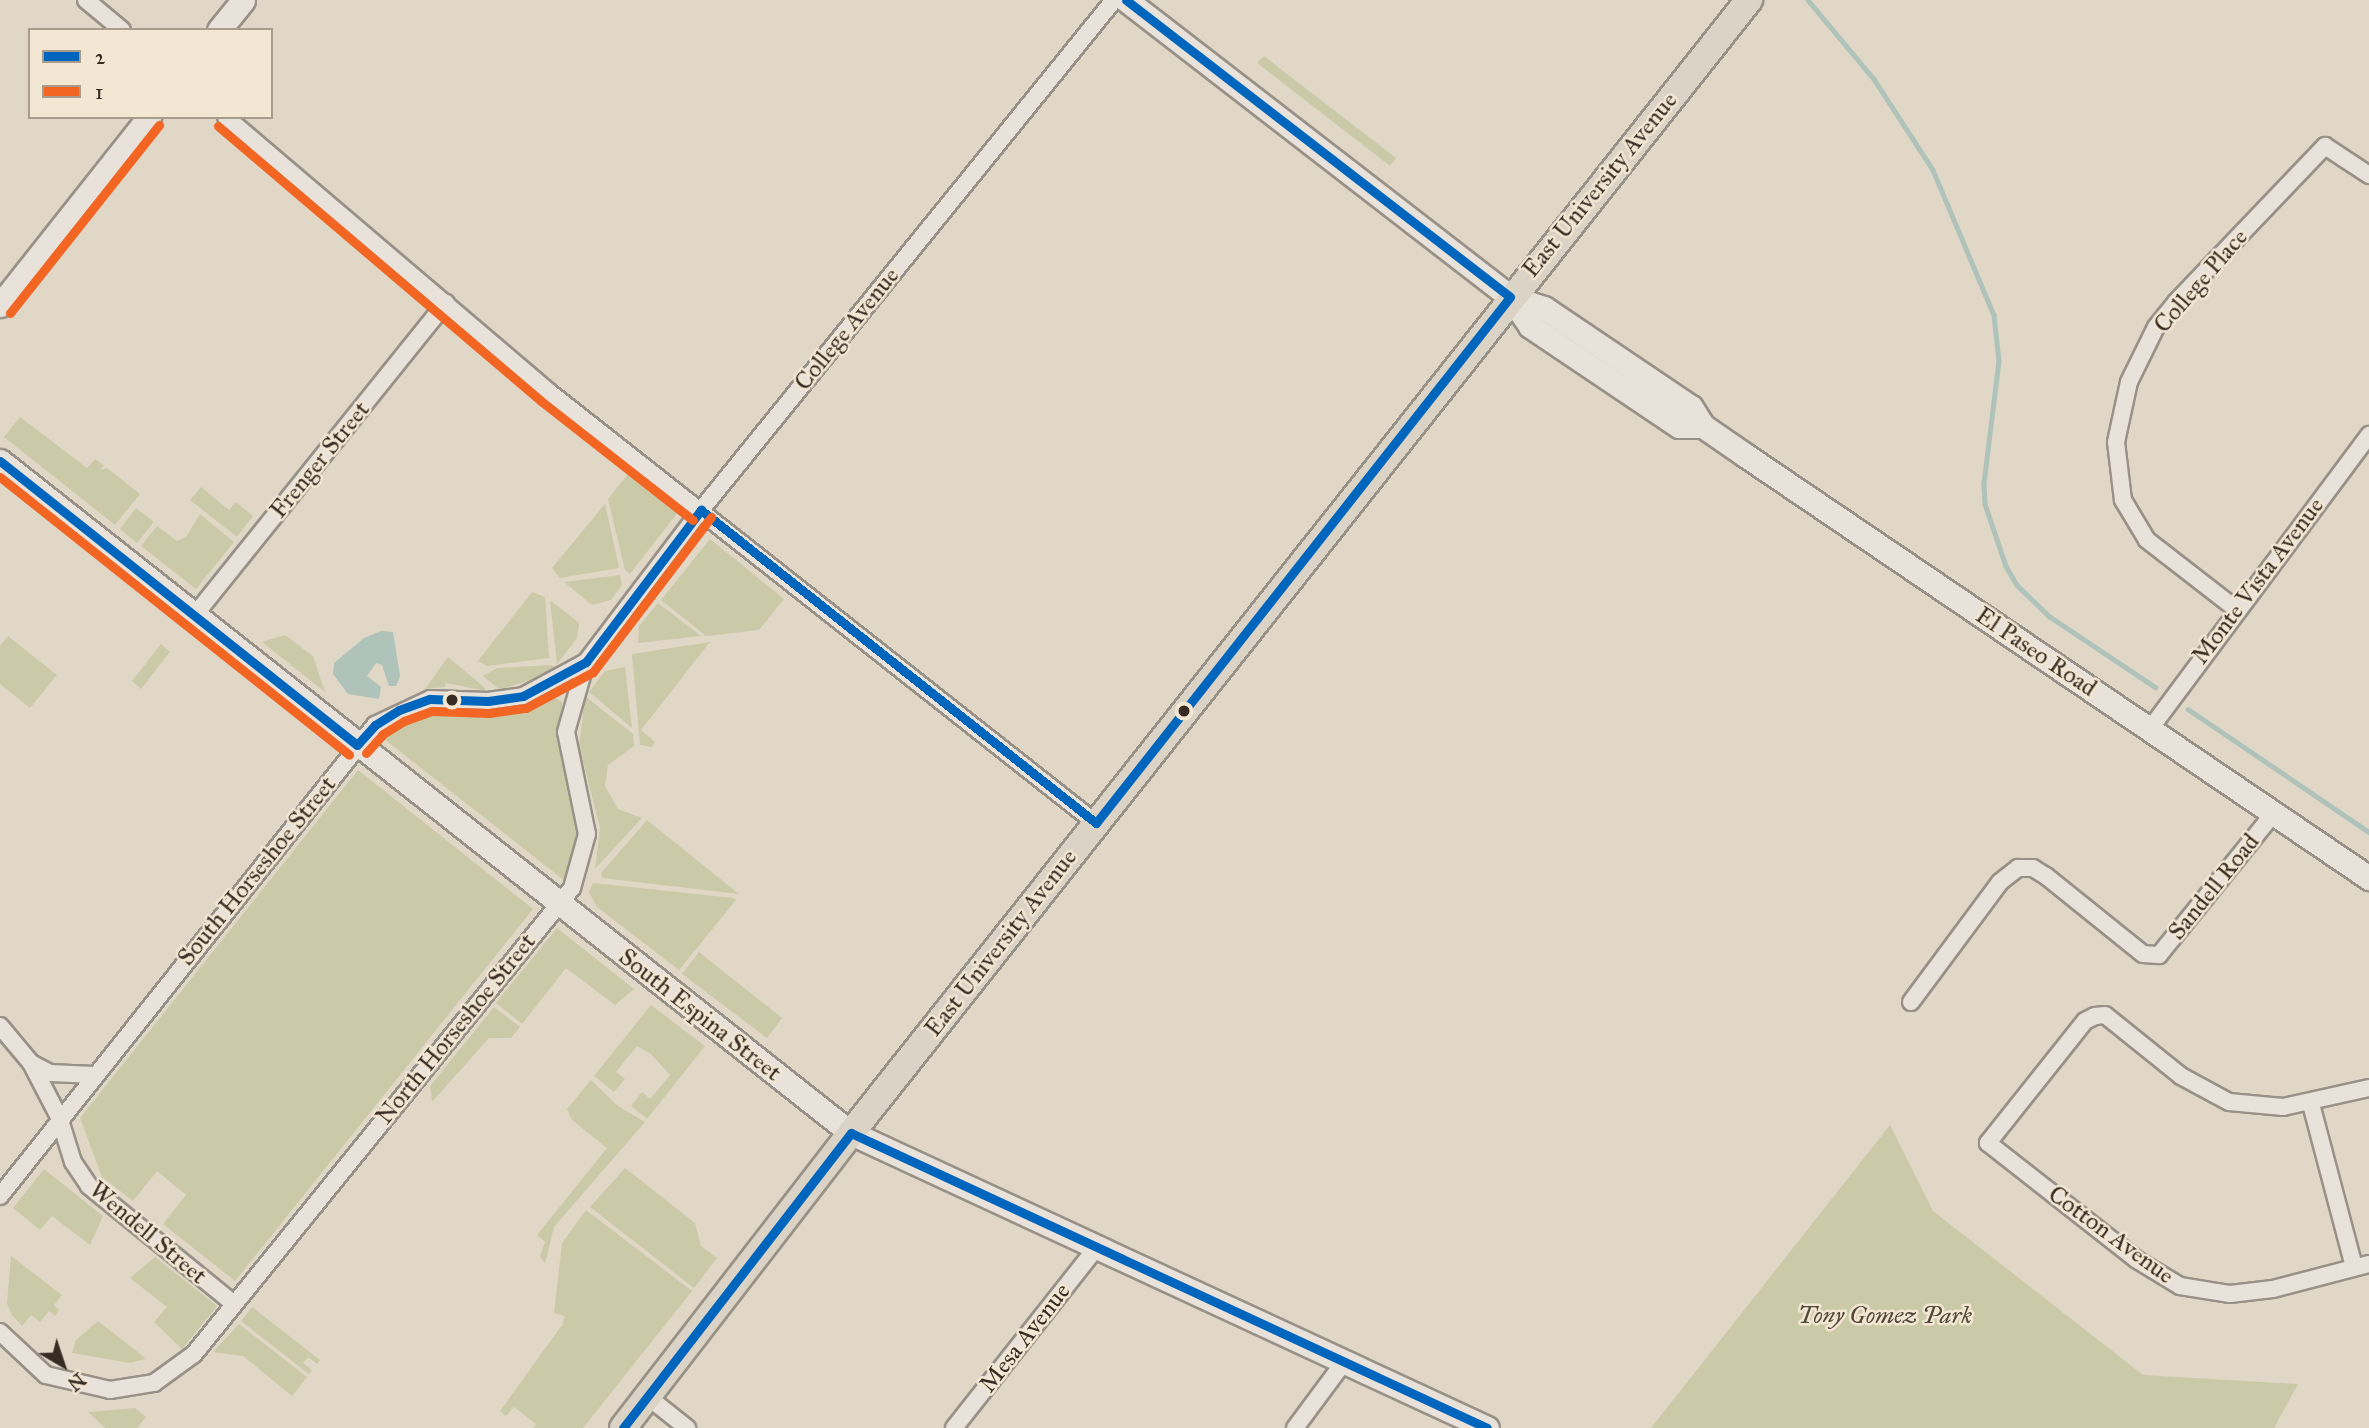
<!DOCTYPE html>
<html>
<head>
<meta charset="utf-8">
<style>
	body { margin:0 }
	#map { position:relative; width:2369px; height:1428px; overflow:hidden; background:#e1d7c7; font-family:"IM FELL Great Primer",serif }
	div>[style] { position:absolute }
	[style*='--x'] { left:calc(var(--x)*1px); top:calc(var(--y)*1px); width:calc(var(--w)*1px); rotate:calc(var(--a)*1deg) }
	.green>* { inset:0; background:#cbcaa8 }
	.water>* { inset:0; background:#afc3ba }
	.stream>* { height:4.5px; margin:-2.25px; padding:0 2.25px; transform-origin:2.25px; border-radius:2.25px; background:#afc3ba }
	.roads { filter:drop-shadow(2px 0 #989187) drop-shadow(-2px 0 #989187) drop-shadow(0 2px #989187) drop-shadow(0 -2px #989187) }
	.street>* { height:16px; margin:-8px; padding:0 8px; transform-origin:8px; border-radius:8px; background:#e8e2da }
	.secondary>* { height:23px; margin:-11.5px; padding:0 11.5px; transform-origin:11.5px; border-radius:11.5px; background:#e8e2da }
	.primary>* { height:26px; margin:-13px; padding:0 13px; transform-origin:13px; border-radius:13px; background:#dbd3c5 }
	.bus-1>* { height:9px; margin:-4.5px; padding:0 4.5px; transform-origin:4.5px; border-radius:4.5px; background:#0065bd }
	.bus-2>* { height:9px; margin:-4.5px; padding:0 4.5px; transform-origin:4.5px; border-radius:4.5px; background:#f26522 }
	.dots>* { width:19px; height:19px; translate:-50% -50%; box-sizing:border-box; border:4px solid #f3e7d3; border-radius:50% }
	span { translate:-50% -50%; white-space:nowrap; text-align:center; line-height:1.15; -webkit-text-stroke:5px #f3e7d3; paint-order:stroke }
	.street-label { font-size:24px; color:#372c24 }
	.park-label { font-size:24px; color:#514939; font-style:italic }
	.legend { position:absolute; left:28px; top:28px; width:245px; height:91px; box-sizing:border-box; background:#f3e7d3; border:2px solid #a89c8d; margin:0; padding:9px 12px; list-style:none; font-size:21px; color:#372c24 }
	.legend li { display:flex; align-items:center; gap:14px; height:35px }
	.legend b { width:35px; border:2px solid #a89c8d }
	.north { position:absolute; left:28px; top:1330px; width:70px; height:70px; -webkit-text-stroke:5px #f3e7d3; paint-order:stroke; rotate:141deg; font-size:19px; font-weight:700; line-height:28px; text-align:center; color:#372c24 }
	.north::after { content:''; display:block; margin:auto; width:24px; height:32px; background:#372c24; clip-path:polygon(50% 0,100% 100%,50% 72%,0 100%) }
</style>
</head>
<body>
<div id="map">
	<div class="green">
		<div style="clip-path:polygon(1264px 56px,1396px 158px,1390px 166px,1257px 63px)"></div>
		<div style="clip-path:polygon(20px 417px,87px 468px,95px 459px,104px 465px,101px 470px,107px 468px,140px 494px,115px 525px,4px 437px)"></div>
		<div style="clip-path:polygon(628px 474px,678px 512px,630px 574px,625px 570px,608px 499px)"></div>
		<div style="clip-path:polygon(201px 487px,229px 510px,236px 502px,253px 516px,237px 537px,190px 500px)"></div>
		<div style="clip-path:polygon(605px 504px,619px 568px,560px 578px,552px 568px)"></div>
		<div style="clip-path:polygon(136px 508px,154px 522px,137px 543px,120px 529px)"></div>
		<div style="clip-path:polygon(200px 514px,234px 542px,196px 589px,141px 546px,157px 526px,177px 541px,186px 537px)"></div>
		<div style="clip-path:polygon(710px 539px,784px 599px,759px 630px,706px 636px,661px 600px)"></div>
		<div style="clip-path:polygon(620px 575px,622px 585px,611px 600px,592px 605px,564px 582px)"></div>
		<div style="clip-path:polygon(532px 592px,545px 597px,549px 658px,487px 666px,478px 661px)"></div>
		<div style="clip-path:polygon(550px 600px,579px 623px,577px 638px,557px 664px)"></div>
		<div style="clip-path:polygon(658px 603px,701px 636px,638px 643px,639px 626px)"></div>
		<div style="clip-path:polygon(285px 635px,313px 656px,325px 692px,262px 642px)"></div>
		<div style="clip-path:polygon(8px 636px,57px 675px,30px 708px,0 684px,0 646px)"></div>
		<div style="clip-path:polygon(710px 642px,641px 730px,655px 742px,652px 747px,640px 745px,632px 654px)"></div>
		<div style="clip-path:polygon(161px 644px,170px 652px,141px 689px,132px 681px)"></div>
		<div style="clip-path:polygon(448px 657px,484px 687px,486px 691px,446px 683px,445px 687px,425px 689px)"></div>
		<div style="clip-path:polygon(551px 665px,555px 667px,545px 675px,500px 690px,483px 676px,497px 668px)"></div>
		<div style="clip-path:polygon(625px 667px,632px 728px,589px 692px,605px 671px)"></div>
		<div style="clip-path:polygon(547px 693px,562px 702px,561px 760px,580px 826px,573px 865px,565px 881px,379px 735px,400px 717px,436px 705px,497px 709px)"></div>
		<div style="clip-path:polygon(585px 696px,633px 734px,634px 746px,608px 765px,605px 786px,618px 809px,642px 818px,595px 869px,600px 828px,579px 746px)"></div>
		<div style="clip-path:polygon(358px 770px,533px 909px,235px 1281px,163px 1224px,186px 1195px,157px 1171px,133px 1201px,102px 1177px,80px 1118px)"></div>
		<div style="clip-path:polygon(647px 820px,739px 894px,602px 878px,601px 873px)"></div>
		<div style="clip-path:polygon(593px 883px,734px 898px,736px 900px,679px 970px,597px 907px,589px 892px)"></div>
		<div style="clip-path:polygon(557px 928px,634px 989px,615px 1005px,566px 968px,522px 1024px,496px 1003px)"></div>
		<div style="clip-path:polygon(699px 952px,782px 1018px,767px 1038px,682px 974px)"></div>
		<div style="clip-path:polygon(651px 1005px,705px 1046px,647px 1119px,631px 1106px,642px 1092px,650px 1099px,670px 1075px,651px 1054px,637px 1046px,616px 1072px,625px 1079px,614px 1092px,594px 1076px)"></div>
		<div style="clip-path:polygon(494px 1007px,520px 1027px,511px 1038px,489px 1038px,432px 1102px,430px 1086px)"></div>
		<div style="clip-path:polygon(591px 1080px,618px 1106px,645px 1122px,554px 1227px,545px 1264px,540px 1256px,545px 1242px,537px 1235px,607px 1148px,572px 1120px,567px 1109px)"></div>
		<div style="clip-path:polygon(1890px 1125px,1933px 1211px,2143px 1375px,2298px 1384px,2274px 1428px,1651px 1428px)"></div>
		<div style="clip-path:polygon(625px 1168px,695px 1223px,701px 1246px,717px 1258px,694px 1288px,590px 1207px)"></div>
		<div style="clip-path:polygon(44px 1169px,103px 1216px,90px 1245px,52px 1216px,40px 1230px,13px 1208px)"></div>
		<div style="clip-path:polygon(586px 1210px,692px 1291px,583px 1428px,533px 1428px,536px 1424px,514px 1407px,506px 1416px,500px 1411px,562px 1325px,565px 1316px,554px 1313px,562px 1243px)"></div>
		<div style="clip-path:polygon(11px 1256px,62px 1295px,54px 1305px,59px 1310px,55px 1316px,49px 1311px,40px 1322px,31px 1315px,22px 1326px,12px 1315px,7px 1304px)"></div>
		<div style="clip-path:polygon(155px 1257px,217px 1306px,182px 1349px,154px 1322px,167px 1307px,130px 1278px)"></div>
		<div style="clip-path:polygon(252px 1307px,320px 1360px,317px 1364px,308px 1357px,303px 1363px,312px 1370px,309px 1374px,241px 1321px)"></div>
		<div style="clip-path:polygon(98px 1321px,144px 1357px,145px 1359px,130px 1363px,72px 1353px,76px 1340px)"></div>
		<div style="clip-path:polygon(239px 1324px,307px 1377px,292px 1396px,243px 1356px,213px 1352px)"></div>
		<div style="clip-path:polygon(135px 1408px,146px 1417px,137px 1428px,105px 1428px,88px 1412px)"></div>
	</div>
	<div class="water">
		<div style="clip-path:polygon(393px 632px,400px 676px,396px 686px,389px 686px,382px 665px,376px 663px,367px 676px,381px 687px,379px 699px,348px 694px,333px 674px,334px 663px,364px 638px,381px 631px)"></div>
	</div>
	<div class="stream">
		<div style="--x:1808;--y:0;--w:103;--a:50.1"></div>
		<div style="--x:1874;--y:79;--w:108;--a:57"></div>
		<div style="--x:1933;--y:170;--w:157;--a:67.2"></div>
		<div style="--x:1994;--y:315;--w:46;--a:83.8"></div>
		<div style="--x:1999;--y:361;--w:124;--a:97"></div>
		<div style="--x:1984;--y:484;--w:20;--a:87"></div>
		<div style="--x:1985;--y:504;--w:65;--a:71.3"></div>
		<div style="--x:2006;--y:566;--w:22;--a:60"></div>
		<div style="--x:2017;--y:585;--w:45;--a:44.1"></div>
		<div style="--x:2049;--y:616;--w:128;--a:33.8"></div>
		<div style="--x:2188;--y:709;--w:219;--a:34.2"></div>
	</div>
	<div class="roads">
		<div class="street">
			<div style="--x:86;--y:0;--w:47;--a:39.8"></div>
			<div style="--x:226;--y:117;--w:424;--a:40.4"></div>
			<div style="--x:549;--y:392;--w:696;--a:38.24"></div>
			<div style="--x:2236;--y:609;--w:113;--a:-142.2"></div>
			<div style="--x:2147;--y:540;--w:47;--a:-121"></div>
			<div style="--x:2123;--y:500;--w:58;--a:-96.9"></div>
			<div style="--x:2116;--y:442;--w:61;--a:-77.8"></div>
			<div style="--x:2129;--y:382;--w:61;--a:-63.9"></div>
			<div style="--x:2156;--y:327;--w:32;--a:-51"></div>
			<div style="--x:2176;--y:302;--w:216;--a:-46.3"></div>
			<div style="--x:2325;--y:146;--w:53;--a:33.4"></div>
			<div style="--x:194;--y:616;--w:402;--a:-51.2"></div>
			<div style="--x:2150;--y:729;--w:367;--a:-53.3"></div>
			<div style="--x:1911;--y:1002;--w:149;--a:-53.4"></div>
			<div style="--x:2000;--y:882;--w:23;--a:-38"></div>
			<div style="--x:2018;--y:868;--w:15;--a:0"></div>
			<div style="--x:2033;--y:868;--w:15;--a:32"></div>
			<div style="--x:2046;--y:876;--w:124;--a:38.8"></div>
			<div style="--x:2143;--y:954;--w:16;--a:4"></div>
			<div style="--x:2159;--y:955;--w:183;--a:-51"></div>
			<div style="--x:0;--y:1026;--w:48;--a:50"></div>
			<div style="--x:31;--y:1063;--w:61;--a:62.6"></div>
			<div style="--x:59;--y:1117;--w:47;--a:72.7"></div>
			<div style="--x:73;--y:1162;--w:29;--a:56"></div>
			<div style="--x:89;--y:1186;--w:186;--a:39.1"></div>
			<div style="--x:31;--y:1063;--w:21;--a:28"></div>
			<div style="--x:50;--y:1073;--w:44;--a:2.6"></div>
			<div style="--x:2369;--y:1088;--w:88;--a:167.5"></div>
			<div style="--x:2283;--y:1107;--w:54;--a:-174.7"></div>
			<div style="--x:2229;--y:1102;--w:55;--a:-151.6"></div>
			<div style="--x:2181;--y:1076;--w:97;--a:-141.2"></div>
			<div style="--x:2105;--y:1015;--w:10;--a:174"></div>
			<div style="--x:2095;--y:1016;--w:11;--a:153"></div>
			<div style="--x:2085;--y:1021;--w:156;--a:128.5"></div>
			<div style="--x:1988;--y:1143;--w:189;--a:38.1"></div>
			<div style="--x:2137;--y:1260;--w:50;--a:31.2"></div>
			<div style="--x:2180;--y:1286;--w:51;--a:9.1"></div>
			<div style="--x:2230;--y:1294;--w:43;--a:-6.6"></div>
			<div style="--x:2273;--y:1289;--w:99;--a:-14.6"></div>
			<div style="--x:2311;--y:1104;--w:169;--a:75.2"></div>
			<div style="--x:0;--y:1196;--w:602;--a:-51.47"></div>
			<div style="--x:375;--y:725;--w:61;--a:-25.3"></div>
			<div style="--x:430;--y:699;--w:58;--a:2"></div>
			<div style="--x:488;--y:701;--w:35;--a:-8"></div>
			<div style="--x:523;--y:696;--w:72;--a:-28.4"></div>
			<div style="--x:0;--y:1332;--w:63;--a:43.1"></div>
			<div style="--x:46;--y:1375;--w:66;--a:13.2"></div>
			<div style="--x:110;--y:1390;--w:45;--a:-9"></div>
			<div style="--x:154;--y:1383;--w:49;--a:-35.9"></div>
			<div style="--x:194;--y:1354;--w:600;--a:-50.95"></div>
			<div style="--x:572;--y:888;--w:56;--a:-74.5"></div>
			<div style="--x:587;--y:834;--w:104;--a:-101.6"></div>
			<div style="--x:566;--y:732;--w:73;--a:-74.1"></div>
			<div style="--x:586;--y:662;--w:191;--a:-52.9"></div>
			<div style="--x:701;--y:510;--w:656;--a:-51"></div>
			<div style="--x:648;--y:1397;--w:50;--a:38.5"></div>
			<div style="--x:954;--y:1428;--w:229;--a:-51.7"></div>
			<div style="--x:1295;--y:1428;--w:82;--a:-53.4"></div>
		</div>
		<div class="secondary">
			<div style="--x:1126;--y:0;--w:485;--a:37.7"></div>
			<div style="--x:1510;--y:297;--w:35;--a:55"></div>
			<div style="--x:1530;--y:326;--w:179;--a:33.9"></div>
			<div style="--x:1679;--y:426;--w:24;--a:0"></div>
			<div style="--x:219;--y:30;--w:38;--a:-51"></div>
			<div style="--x:1510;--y:297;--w:36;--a:18"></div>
			<div style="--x:1544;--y:308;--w:177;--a:34"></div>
			<div style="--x:1691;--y:407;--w:22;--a:58"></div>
			<div style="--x:1703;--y:426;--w:51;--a:34.6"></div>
			<div style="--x:1745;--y:455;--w:754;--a:34.13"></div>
			<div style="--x:0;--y:305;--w:240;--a:-51.6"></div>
			<div style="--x:0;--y:461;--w:1084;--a:38.3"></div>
			<div style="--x:851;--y:1133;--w:701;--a:24.88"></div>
		</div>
		<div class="primary">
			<div style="--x:623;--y:1428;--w:373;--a:-52.3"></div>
			<div style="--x:851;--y:1133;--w:1446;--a:-51.6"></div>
		</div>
	</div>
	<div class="bus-1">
		<div style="--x:1126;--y:0;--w:485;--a:37.7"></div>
		<div style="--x:0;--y:461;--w:456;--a:38.5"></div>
		<div style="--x:701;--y:510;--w:504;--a:38.39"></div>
		<div style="--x:357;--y:745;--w:27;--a:-48"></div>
		<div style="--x:375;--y:725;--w:28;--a:-32"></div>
		<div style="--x:399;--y:710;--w:33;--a:-20"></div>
		<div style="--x:430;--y:699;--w:58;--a:2"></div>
		<div style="--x:488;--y:701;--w:35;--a:-8"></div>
		<div style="--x:523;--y:696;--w:72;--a:-28.4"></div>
		<div style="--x:586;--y:662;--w:191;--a:-52.9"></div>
		<div style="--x:1096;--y:823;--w:669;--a:-51.79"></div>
		<div style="--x:851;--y:1133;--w:701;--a:24.88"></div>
		<div style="--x:623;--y:1428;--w:373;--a:-52.3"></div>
	</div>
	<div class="bus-2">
		<div style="--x:218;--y:126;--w:424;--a:40.4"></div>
		<div style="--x:541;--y:401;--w:193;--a:38.1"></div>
		<div style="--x:10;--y:313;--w:240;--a:-51.6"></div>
		<div style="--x:0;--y:477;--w:446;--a:38.5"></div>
		<div style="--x:366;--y:753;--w:25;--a:-48"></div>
		<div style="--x:383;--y:734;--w:25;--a:-32"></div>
		<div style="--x:404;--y:721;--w:30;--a:-20"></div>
		<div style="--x:432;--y:711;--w:57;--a:2"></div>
		<div style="--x:489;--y:713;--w:37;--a:-8"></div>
		<div style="--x:526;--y:708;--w:76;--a:-28.2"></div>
		<div style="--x:593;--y:672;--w:195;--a:-52.7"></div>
	</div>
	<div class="dots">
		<div style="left:452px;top:700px;background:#372c24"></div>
		<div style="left:1184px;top:711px;background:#372c24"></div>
	</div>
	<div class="street-label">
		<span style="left:1600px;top:185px;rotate:-51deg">East University Avenue</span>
		<span style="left:2201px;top:281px;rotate:-49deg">College Place</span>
		<span style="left:847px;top:329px;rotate:-51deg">College Avenue</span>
		<span style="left:320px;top:460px;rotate:-51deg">Frenger Street</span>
		<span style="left:2258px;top:581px;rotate:-53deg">Monte Vista Avenue</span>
		<span style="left:2036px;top:652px;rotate:34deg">El Paseo Road</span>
		<span style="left:257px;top:871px;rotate:-51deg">South Horseshoe Street</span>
		<span style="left:2214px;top:887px;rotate:-51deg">Sandell Road</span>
		<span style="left:1001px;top:943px;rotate:-52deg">East University Avenue</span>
		<span style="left:700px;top:1015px;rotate:38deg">South Espina Street</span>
		<span style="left:456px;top:1029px;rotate:-51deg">North Horseshoe Street</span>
		<span style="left:148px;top:1233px;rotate:40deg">Wendell Street</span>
		<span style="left:2111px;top:1235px;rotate:36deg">Cotton Avenue</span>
		<span style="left:1025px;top:1338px;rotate:-52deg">Mesa Avenue</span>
	</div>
	<div class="park-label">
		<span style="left:1885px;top:1316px">Tony Gomez Park</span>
	</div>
	<ul class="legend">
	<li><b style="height:9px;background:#0065bd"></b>2</li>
	<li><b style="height:9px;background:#f26522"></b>1</li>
	</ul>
	<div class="north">N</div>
</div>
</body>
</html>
